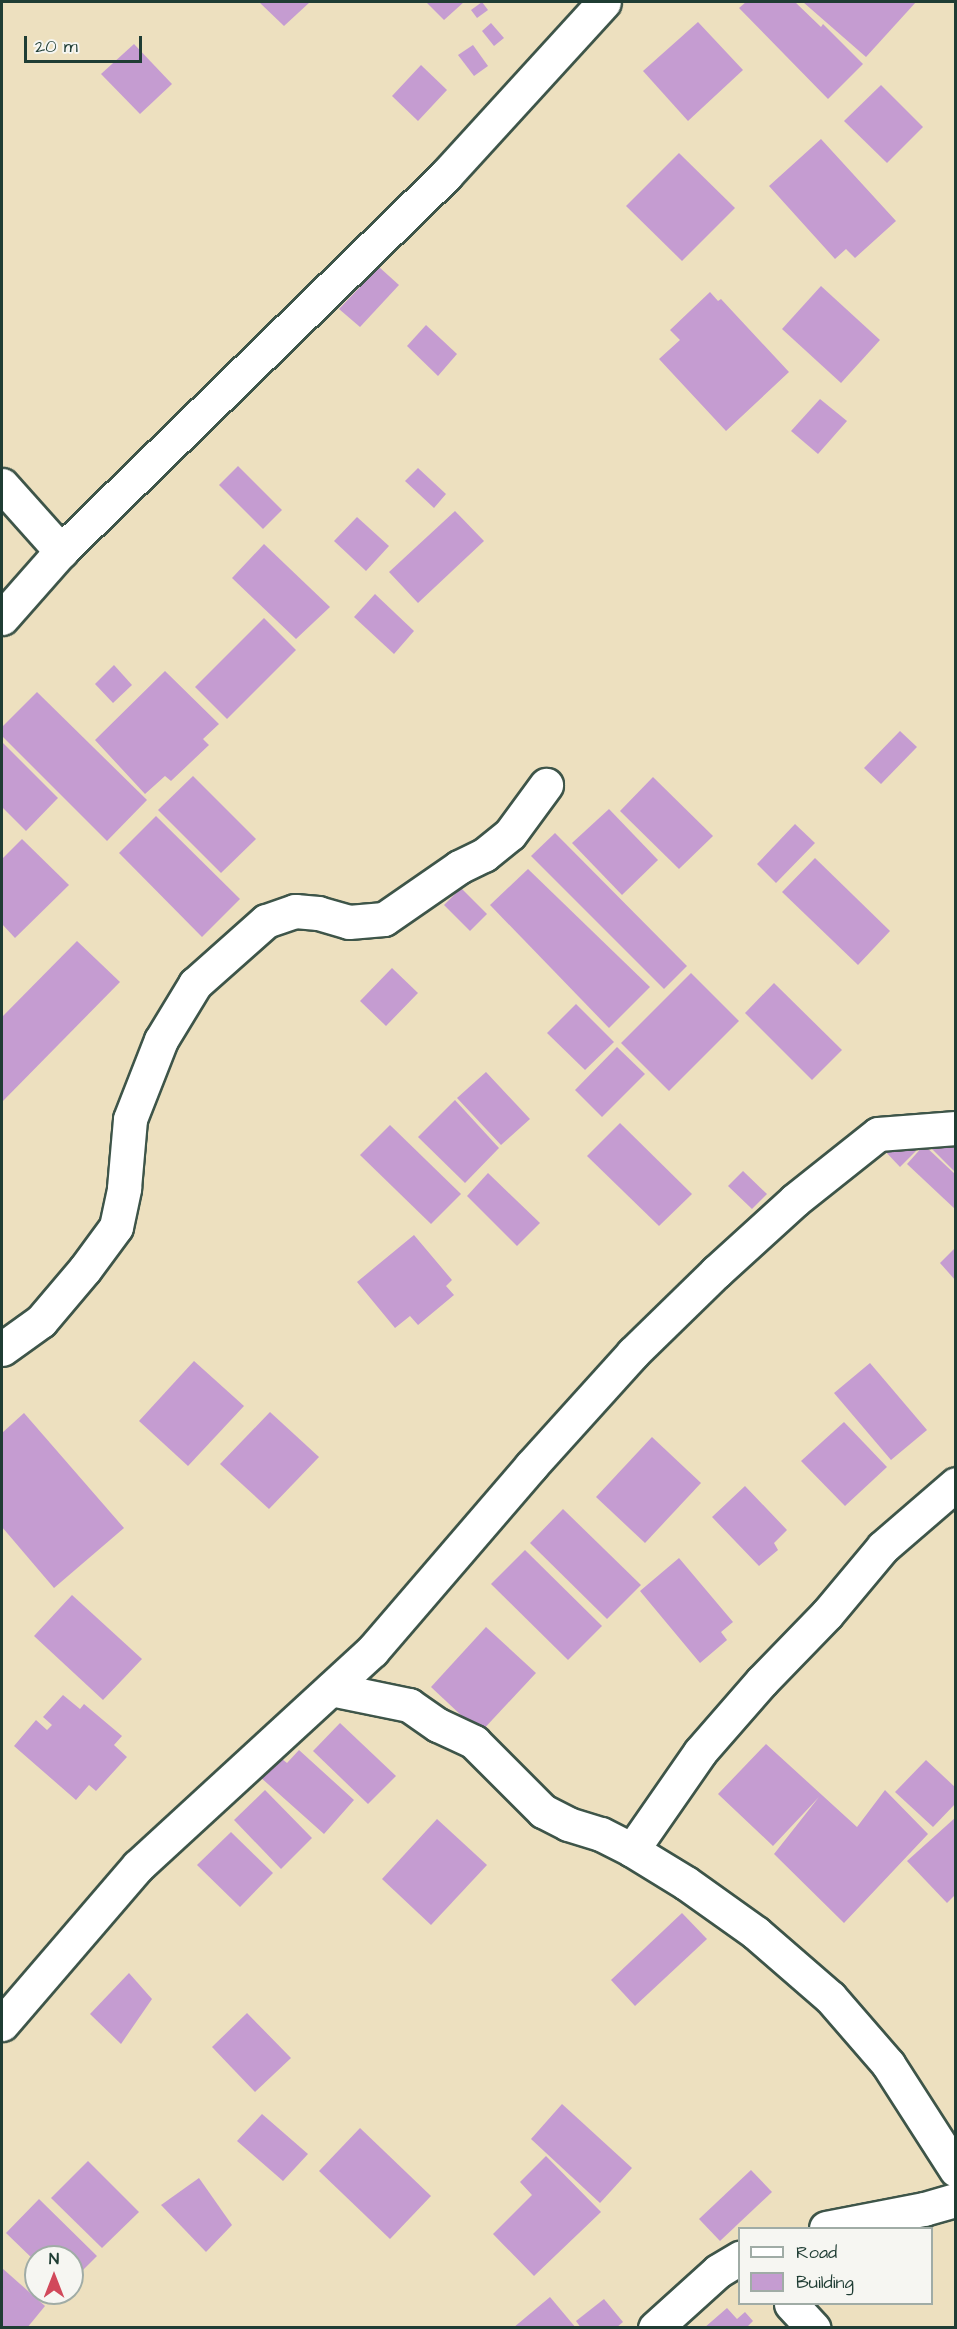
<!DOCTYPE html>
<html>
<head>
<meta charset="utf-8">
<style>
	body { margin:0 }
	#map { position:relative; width:957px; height:2329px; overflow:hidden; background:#ede0bf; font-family:"Architects Daughter",sans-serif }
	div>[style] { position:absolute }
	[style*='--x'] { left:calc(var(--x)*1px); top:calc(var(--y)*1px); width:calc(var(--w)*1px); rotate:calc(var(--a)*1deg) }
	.building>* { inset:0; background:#c59cd1 }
	.roads { filter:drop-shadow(2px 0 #3e5549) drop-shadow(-2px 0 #3e5549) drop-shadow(0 2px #3e5549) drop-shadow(0 -2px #3e5549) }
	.minor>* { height:33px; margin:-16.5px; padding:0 16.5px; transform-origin:16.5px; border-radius:16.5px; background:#fff }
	span { translate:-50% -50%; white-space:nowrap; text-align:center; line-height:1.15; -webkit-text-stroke:4.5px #f6f6f2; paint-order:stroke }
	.frame { position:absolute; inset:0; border:3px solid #1f3d34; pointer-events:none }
	.legend { position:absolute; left:738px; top:2227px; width:195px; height:78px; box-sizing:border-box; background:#f6f6f2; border:2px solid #a0aca6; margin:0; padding:8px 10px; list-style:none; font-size:18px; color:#1f3d34 }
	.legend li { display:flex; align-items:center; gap:12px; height:30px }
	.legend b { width:30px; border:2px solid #a0aca6 }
	.north { position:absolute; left:24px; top:2245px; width:60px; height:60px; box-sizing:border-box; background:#f6f6f2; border:2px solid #a0aca6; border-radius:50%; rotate:0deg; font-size:16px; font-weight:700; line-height:24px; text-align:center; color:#1f3d34 }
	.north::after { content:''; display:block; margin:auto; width:21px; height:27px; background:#d1495b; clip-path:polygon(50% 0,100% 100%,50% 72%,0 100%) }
	.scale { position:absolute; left:24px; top:36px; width:118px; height:27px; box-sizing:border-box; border:3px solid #1f3d34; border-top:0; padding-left:8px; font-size:18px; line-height:21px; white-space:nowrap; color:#1f3d34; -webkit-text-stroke:4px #f6f6f2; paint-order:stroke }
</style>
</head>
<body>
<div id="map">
	<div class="building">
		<div style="clip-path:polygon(259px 2px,310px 2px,284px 26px)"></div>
		<div style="clip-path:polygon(426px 2px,464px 2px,444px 20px)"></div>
		<div style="clip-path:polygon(482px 2px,488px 10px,477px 18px,471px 10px)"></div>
		<div style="clip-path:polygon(746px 2px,795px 2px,821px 27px,823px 24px,863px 64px,828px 99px,739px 8px)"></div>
		<div style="clip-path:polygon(803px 2px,916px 2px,866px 57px)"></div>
		<div style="clip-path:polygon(698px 22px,743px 70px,688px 121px,643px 71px)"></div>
		<div style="clip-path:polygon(491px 23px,504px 38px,494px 46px,482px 31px)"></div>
		<div style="clip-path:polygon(134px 44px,172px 84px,140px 114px,101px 74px)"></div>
		<div style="clip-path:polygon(473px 45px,488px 66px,474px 76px,458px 55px)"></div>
		<div style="clip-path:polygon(421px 65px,447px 90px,418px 121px,392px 96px)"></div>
		<div style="clip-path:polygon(881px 85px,923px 127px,887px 163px,844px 121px)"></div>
		<div style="clip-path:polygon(821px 139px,896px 221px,855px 258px,846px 249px,835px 259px,769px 186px)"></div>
		<div style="clip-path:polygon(679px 153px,735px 208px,682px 261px,626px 206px)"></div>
		<div style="clip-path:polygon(379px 267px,399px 285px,360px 327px,339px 309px)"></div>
		<div style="clip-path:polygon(821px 286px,880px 340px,841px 383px,782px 329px)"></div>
		<div style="clip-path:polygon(710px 292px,718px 301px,721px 299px,789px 372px,726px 431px,659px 359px,680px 340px,670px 330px)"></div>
		<div style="clip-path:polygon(426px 325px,457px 354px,438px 376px,407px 346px)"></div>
		<div style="clip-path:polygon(820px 399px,847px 421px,818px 454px,791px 431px)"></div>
		<div style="clip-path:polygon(238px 466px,282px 510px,263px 529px,219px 485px)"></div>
		<div style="clip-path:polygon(418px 468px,446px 494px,434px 508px,405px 481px)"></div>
		<div style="clip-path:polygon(455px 511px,484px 541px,418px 603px,389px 572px)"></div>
		<div style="clip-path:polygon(357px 517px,389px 546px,366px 571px,334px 541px)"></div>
		<div style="clip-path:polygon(264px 544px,330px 607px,296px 639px,232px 578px)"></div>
		<div style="clip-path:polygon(375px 594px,414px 631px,394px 654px,354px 617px)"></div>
		<div style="clip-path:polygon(264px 618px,296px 650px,227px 719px,195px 687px)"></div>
		<div style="clip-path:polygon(114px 665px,132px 685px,113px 703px,95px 684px)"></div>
		<div style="clip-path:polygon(165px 671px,219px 724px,203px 739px,209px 745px,171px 781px,165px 776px,145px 794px,95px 740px)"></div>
		<div style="clip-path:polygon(37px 692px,147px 800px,107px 841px,2px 736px,2px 727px)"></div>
		<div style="clip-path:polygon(900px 731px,917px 747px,881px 784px,864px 768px)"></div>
		<div style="clip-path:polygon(2px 742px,58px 798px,26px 831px,2px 807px)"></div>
		<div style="clip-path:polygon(193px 776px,256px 839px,221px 873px,158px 810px)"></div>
		<div style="clip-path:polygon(653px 777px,713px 836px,679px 869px,620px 811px)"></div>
		<div style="clip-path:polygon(609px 809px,658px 860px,622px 895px,572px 843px)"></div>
		<div style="clip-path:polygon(156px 816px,240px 899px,202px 937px,119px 853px)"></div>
		<div style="clip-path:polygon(795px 824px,815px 843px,776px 883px,757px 864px)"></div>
		<div style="clip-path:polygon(555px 833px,687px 966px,664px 989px,531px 856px)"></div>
		<div style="clip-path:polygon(22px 839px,69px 885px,15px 938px,2px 924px,2px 859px)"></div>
		<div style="clip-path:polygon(815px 858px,890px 931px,858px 965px,782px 892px)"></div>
		<div style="clip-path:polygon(528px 869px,650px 987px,609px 1028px,490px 905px)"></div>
		<div style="clip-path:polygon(461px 888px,487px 914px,470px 931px,444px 905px)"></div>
		<div style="clip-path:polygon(77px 941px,120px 982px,2px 1102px,2px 1017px)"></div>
		<div style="clip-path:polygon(392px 968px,418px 993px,386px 1026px,360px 1001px)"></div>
		<div style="clip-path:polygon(691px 973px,739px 1021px,669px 1091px,621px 1043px)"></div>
		<div style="clip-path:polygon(774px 983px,842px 1050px,812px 1080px,745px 1013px)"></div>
		<div style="clip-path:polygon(576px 1004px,614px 1042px,585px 1070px,547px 1033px)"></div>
		<div style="clip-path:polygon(617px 1047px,645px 1074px,602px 1117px,575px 1090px)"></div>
		<div style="clip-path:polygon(486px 1072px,530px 1119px,501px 1145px,457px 1098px)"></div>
		<div style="clip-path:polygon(455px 1100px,499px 1148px,465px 1183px,418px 1137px)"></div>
		<div style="clip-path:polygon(620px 1123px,692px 1194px,659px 1226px,587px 1156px)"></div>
		<div style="clip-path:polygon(390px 1125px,461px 1194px,431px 1224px,360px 1155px)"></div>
		<div style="clip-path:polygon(947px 1133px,956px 1141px,956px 1173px,932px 1149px)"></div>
		<div style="clip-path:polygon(898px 1134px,916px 1151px,900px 1167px,883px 1149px)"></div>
		<div style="clip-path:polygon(924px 1145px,956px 1175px,956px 1210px,907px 1164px)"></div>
		<div style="clip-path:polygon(743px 1171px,767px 1194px,752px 1209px,728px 1186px)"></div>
		<div style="clip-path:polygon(488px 1173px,540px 1223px,517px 1246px,467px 1196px)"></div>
		<div style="clip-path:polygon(414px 1235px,452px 1280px,446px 1286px,454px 1295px,418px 1325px,410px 1316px,395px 1328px,357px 1282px)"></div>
		<div style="clip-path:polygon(956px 1247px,956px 1281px,940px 1263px)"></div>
		<div style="clip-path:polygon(194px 1361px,244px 1406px,188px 1466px,139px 1421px)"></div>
		<div style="clip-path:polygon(870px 1363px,927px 1430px,891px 1460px,834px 1393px)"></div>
		<div style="clip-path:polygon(270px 1412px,319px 1457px,269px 1509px,220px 1464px)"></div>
		<div style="clip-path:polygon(24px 1413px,124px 1528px,54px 1588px,2px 1527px,2px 1433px)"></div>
		<div style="clip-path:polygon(844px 1422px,887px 1467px,845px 1506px,801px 1461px)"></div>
		<div style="clip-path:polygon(652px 1437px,701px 1483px,645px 1543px,596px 1497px)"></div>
		<div style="clip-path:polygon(745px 1486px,787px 1530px,774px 1543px,778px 1550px,759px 1566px,712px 1517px)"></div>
		<div style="clip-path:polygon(563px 1509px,641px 1585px,607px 1619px,530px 1543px)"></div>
		<div style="clip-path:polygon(525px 1550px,602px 1626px,568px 1660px,491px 1584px)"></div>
		<div style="clip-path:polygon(679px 1558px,733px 1622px,721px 1632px,727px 1640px,700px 1663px,640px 1591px)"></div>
		<div style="clip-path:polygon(72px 1595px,142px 1659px,103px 1700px,34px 1636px)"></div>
		<div style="clip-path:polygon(486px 1627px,536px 1673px,480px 1733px,431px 1687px)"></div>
		<div style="clip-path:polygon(63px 1695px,80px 1709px,84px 1704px,122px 1736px,114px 1745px,127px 1757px,96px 1791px,89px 1785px,76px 1800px,14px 1746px,36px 1720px,47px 1730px,52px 1725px,43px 1717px)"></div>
		<div style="clip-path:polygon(340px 1723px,396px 1776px,368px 1804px,313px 1751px)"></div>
		<div style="clip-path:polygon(766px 1744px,857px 1827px,885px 1790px,928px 1834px,844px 1923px,774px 1854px,819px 1797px,773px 1846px,718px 1794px)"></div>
		<div style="clip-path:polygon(299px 1750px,354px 1800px,324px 1834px,259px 1776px,277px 1755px,287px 1763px)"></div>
		<div style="clip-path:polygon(926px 1760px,956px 1788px,956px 1803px,933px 1827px,895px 1792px)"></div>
		<div style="clip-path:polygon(265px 1790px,312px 1838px,281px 1869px,234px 1820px)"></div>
		<div style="clip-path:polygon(956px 1817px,956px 1894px,947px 1903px,907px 1861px)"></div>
		<div style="clip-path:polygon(437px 1819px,487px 1865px,431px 1925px,382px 1879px)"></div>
		<div style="clip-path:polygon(231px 1832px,273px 1873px,240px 1907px,197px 1865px)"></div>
		<div style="clip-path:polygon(682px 1913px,707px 1939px,635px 2006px,611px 1980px)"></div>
		<div style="clip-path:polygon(129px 1973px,152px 1999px,121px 2044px,90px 2014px)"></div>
		<div style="clip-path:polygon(247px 2013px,291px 2058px,255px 2092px,212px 2047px)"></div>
		<div style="clip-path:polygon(562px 2104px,632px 2168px,600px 2203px,531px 2139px)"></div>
		<div style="clip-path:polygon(262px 2114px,308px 2154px,283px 2181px,237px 2141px)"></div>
		<div style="clip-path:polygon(360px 2128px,431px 2196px,390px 2239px,319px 2171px)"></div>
		<div style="clip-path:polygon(546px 2156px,601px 2212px,534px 2276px,493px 2234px,532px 2195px,520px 2182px)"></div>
		<div style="clip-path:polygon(88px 2161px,139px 2212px,102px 2248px,51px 2198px)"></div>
		<div style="clip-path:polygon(751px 2170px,772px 2192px,720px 2241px,699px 2219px)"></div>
		<div style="clip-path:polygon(199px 2178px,232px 2225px,206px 2252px,161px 2205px)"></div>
		<div style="clip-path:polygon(39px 2199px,97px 2256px,72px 2281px,72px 2257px,36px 2257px,36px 2262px,6px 2233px)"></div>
		<div style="clip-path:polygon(2px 2268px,45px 2306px,27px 2328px,2px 2326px)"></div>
		<div style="clip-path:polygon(550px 2297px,576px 2328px,513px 2328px)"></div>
		<div style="clip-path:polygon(604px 2299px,623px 2322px,616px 2328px,581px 2328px,576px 2321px)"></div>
		<div style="clip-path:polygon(727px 2308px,737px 2319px,745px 2312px,753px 2321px,746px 2328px,704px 2328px)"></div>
	</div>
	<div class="roads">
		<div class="minor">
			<div style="--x:2;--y:485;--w:89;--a:48.2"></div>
			<div style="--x:61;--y:551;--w:538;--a:-44.32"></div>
			<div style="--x:446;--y:175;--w:234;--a:-47.6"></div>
			<div style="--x:2;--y:618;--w:89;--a:-48.6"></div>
			<div style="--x:2;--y:1349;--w:48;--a:-35.7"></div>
			<div style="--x:41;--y:1321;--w:68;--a:-49.8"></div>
			<div style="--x:85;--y:1269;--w:52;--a:-53.6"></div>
			<div style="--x:116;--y:1227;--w:40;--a:-78"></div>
			<div style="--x:124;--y:1188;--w:69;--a:-85"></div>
			<div style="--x:130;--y:1119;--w:85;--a:-68.6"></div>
			<div style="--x:161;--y:1040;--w:66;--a:-58.7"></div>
			<div style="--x:195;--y:984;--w:95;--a:-41.6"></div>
			<div style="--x:266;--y:921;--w:31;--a:-19"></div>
			<div style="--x:295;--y:911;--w:23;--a:5"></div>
			<div style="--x:318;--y:913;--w:32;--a:16"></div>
			<div style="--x:349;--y:922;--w:35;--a:-5"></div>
			<div style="--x:384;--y:919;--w:91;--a:-34.7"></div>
			<div style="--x:459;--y:867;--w:28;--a:-26"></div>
			<div style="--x:484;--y:855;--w:33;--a:-39"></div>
			<div style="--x:510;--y:834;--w:61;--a:-53.7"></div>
			<div style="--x:331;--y:1689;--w:80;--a:11.6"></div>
			<div style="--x:409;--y:1705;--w:35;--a:35"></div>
			<div style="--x:438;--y:1725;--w:40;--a:25"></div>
			<div style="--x:474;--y:1742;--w:98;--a:45"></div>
			<div style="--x:543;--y:1811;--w:28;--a:27"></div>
			<div style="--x:568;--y:1824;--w:34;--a:17"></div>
			<div style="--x:601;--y:1834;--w:35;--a:27"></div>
			<div style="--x:632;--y:1850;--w:63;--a:31.4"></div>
			<div style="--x:686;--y:1883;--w:86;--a:35.5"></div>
			<div style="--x:756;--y:1933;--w:98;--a:40.9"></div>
			<div style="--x:830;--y:1997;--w:89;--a:49.1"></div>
			<div style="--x:888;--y:2064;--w:126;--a:57.3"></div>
			<div style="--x:632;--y:1850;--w:119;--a:-55.2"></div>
			<div style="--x:700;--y:1752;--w:94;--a:-48.9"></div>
			<div style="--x:762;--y:1681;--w:93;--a:-45.9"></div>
			<div style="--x:827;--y:1614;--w:87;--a:-50.1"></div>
			<div style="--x:883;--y:1547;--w:96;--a:-40.8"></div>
			<div style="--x:2;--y:2024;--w:208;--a:-49.3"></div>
			<div style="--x:138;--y:1866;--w:318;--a:-42.6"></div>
			<div style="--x:372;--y:1651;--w:244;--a:-49.3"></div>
			<div style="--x:531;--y:1466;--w:152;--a:-47.9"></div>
			<div style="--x:633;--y:1353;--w:116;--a:-44.3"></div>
			<div style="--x:716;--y:1272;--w:107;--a:-42.3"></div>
			<div style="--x:795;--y:1200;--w:106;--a:-38.5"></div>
			<div style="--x:878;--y:1134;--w:78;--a:-4.4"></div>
			<div style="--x:826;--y:2228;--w:100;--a:-11"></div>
			<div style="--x:924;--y:2209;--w:33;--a:-16"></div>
			<div style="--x:791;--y:2304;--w:33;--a:47"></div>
			<div style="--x:655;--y:2328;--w:85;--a:-42.1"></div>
			<div style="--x:718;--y:2271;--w:26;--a:-31"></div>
		</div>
	</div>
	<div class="frame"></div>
	<ul class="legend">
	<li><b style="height:8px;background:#fff"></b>Road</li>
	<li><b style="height:16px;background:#c59cd1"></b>Building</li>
	</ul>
	<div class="north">N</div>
	<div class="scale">20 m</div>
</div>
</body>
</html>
